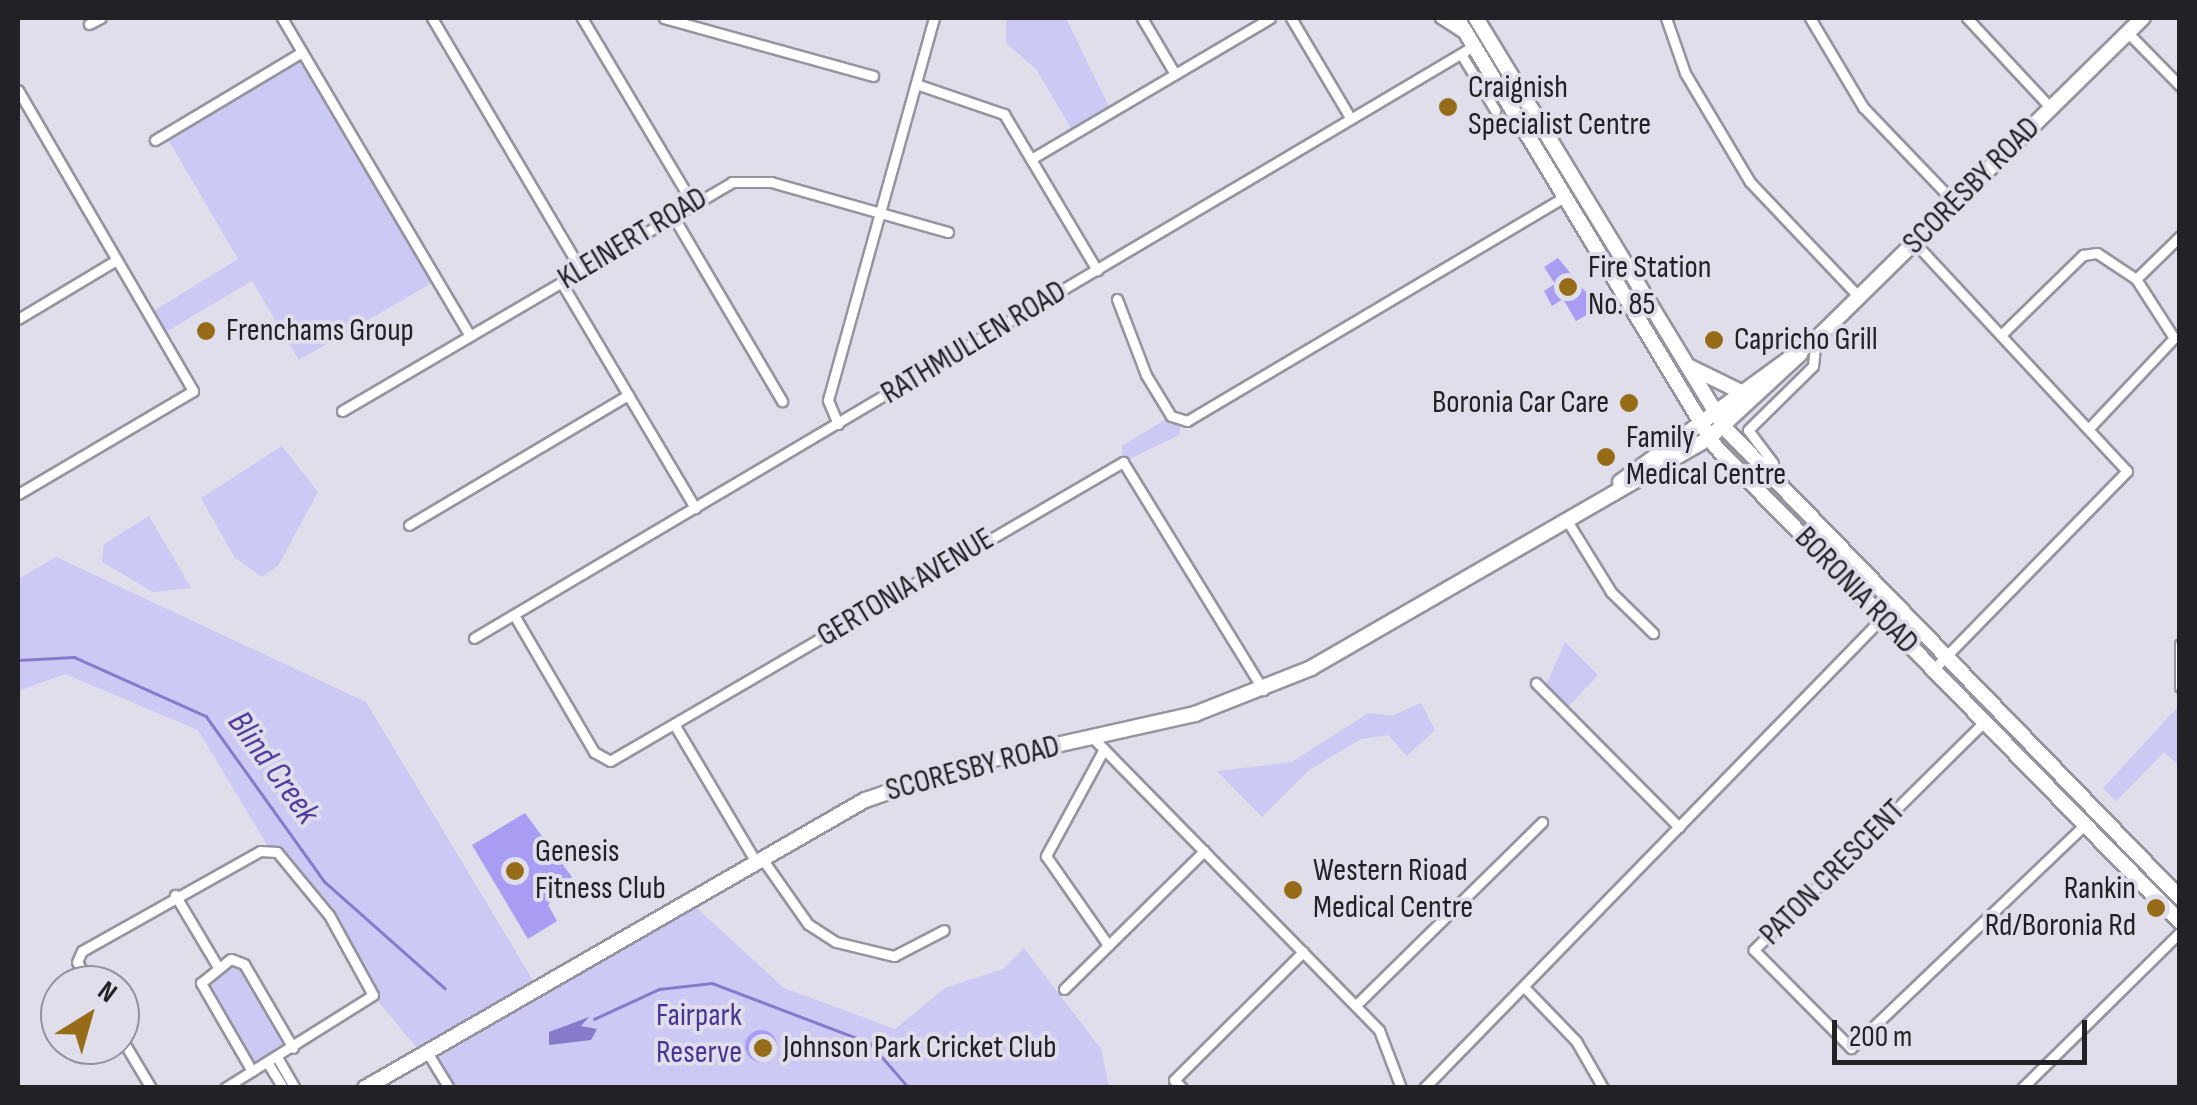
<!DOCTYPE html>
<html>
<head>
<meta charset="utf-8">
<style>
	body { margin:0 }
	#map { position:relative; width:2197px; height:1105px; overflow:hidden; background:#dfdeea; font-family:"Sofia Sans Condensed",sans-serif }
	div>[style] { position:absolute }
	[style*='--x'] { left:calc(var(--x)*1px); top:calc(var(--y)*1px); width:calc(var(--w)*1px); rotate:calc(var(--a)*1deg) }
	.green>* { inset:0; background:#ccc9f4 }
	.water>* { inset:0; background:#867acb }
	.stream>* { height:2.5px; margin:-1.25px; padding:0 1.25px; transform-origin:1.25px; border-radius:1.25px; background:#867acb }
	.building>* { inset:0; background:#a89df2 }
	.round { border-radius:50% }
	.roads { filter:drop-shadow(2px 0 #95949f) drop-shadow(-2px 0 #95949f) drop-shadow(0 2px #95949f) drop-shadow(0 -2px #95949f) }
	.minor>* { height:9px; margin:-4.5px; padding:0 4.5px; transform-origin:4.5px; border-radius:4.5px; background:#fff }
	.primary>* { height:14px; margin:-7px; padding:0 7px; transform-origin:7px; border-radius:7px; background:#fff }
	.dots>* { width:28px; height:28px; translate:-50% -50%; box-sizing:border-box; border:5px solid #dfdeea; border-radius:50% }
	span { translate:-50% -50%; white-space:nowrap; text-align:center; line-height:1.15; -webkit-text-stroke:8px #dfdeea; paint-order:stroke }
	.poi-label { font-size:32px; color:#212126 }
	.left { translate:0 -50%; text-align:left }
	.right { translate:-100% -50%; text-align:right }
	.street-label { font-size:32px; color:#212126 }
	.park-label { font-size:32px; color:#4a3394 }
	.water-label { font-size:35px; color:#523d9e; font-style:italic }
	.frame { position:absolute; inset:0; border:20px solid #212126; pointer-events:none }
	.north { position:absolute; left:40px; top:965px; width:100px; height:100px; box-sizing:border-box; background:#dfdeea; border:2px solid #93929c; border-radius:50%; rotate:37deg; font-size:28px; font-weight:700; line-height:40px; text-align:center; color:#212126 }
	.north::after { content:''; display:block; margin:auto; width:35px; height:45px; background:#966c18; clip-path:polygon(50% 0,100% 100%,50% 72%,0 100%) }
	.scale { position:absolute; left:1832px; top:1020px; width:255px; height:45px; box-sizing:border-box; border:5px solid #212126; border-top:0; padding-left:12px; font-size:30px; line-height:35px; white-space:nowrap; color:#212126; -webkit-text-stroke:8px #dfdeea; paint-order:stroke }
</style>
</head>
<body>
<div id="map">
	<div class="green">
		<div style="clip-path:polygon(1006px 18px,1066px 18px,1111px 111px,1074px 133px,1036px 69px,1006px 43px)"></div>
		<div style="clip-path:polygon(302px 52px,437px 280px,299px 360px,252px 281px,159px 336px,147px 315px,238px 259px,165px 134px)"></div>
		<div style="clip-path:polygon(1171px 416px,1182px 421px,1179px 435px,1123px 462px,1122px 446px)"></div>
		<div style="clip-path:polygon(282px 446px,318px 492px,278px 566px,262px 577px,235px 558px,201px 498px)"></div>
		<div style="clip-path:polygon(149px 516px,191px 588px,153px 592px,102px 562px,104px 544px)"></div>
		<div style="clip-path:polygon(56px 557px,366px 702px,537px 987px,687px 899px,784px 988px,895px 1029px,945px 988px,1003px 969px,1024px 948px,1101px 1049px,1109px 1087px,449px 1087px,373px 995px,325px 909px,269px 848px,198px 730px,65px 674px,18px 691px,18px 579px)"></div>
		<div style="clip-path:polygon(1565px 642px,1598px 675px,1564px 711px,1544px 690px)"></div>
		<div style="clip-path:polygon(1421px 703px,1435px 730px,1407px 756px,1388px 735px,1361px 739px,1309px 770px,1262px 817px,1217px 771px,1292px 762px,1368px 713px,1392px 716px)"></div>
		<div style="clip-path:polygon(2177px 708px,2179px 766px,2164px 752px,2116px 801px,2103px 788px)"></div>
		<div style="clip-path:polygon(236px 958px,293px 1048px,252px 1071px,203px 977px)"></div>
	</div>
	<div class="water">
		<div style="clip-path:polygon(589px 1017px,581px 1026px,597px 1029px,591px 1040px,549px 1045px,549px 1032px)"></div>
	</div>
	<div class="stream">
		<div style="--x:18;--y:660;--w:56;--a:-3.1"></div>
		<div style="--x:74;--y:657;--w:145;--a:24.1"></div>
		<div style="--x:206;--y:716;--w:204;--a:54.4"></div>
		<div style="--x:325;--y:882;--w:160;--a:41.5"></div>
		<div style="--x:594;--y:1019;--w:72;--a:-24.8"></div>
		<div style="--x:659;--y:989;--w:53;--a:-6.5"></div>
		<div style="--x:712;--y:983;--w:169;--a:20.8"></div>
		<div style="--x:870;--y:1043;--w:60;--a:49.1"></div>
	</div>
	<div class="building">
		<div style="clip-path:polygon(1558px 258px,1599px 308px,1576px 321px,1563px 299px,1552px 306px,1544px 291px,1555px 284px,1544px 267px)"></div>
		<div style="clip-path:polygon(525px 813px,572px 877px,548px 905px,557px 921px,528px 939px,472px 845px)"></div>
		<div class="round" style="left:745px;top:1030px;width:32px;height:32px"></div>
	</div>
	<div class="roads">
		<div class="minor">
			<div style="--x:282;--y:18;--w:369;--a:59.4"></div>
			<div style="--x:432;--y:18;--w:293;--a:59.4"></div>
			<div style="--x:582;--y:18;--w:217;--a:59.2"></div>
			<div style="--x:664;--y:18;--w:217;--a:15.5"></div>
			<div style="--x:1142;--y:18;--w:65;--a:59.5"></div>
			<div style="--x:1291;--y:18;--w:117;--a:59.3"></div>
			<div style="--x:1440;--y:18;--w:30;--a:33"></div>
			<div style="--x:1666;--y:18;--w:58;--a:70.9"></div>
			<div style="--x:1685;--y:73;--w:127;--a:59.2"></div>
			<div style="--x:1750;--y:182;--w:158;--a:46.5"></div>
			<div style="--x:1810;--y:18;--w:104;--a:59.2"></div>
			<div style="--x:1863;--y:107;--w:133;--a:46.2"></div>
			<div style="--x:1967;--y:18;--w:123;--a:47"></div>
			<div style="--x:89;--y:24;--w:13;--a:-27"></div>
			<div style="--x:2127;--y:32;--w:76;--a:45.5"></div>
			<div style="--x:1461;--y:54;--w:66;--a:58.7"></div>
			<div style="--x:916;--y:84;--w:93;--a:18.8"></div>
			<div style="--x:1004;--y:114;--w:182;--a:59.2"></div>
			<div style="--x:18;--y:90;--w:348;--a:59.8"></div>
			<div style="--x:193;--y:391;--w:203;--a:149.5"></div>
			<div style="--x:155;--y:140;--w:171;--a:-30.9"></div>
			<div style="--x:1031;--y:159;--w:277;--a:-30.5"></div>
			<div style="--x:673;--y:216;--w:215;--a:59.5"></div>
			<div style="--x:1914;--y:242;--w:313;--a:47.1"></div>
			<div style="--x:2127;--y:471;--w:278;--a:134.3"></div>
			<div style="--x:2136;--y:279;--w:62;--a:-44.3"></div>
			<div style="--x:561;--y:282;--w:263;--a:59.3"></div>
			<div style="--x:1117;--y:299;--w:81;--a:69.1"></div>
			<div style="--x:1146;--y:375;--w:48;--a:58.6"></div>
			<div style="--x:1171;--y:416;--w:17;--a:17"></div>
			<div style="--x:1187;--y:421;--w:439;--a:-30.7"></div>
			<div style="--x:18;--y:319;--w:113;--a:-30.9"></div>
			<div style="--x:2003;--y:333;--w:112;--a:-44.3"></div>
			<div style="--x:2083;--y:255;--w:14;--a:-8"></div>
			<div style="--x:2097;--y:253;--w:47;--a:33.7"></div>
			<div style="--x:2136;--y:279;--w:70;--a:57.2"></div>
			<div style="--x:2174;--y:338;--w:120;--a:133.3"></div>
			<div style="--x:342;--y:411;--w:452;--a:-30.4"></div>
			<div style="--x:732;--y:182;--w:39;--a:0"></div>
			<div style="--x:771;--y:182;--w:184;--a:15.8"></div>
			<div style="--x:838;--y:424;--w:26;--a:-113"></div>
			<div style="--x:828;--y:400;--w:396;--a:-74.5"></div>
			<div style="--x:1773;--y:463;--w:41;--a:-127.1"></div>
			<div style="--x:1748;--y:430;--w:91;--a:-44.6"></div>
			<div style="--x:1813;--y:366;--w:27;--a:-84"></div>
			<div style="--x:1566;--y:519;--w:86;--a:58.3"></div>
			<div style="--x:1611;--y:592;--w:59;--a:44.3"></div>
			<div style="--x:409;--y:525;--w:255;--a:-30.7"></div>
			<div style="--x:514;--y:615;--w:159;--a:59.7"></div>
			<div style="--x:594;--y:752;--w:18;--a:29"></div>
			<div style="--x:610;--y:761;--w:594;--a:-30.24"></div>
			<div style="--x:1123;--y:462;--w:268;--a:58.4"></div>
			<div style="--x:474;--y:638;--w:1162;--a:-30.63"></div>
			<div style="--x:2180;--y:644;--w:43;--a:90"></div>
			<div style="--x:1536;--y:683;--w:203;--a:45.2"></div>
			<div style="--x:1984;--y:722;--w:324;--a:135.3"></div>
			<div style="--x:1754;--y:950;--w:138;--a:45.3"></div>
			<div style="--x:1851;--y:1048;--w:324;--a:-43.7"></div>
			<div style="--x:674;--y:724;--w:157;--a:59.3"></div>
			<div style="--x:1093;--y:738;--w:409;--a:45.6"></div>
			<div style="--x:1379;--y:1030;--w:62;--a:69.2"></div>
			<div style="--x:1104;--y:749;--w:122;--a:118.5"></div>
			<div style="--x:1046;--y:856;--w:108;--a:55.1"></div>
			<div style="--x:761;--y:857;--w:82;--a:55"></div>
			<div style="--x:808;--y:924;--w:33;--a:33"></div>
			<div style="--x:836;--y:942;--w:60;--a:13.6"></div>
			<div style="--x:894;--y:956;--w:56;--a:-27.5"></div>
			<div style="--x:175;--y:895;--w:84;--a:59.2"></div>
			<div style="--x:90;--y:985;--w:26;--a:-119"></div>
			<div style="--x:77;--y:962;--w:12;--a:-66"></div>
			<div style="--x:82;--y:951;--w:204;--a:-29.3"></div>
			<div style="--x:260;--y:851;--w:17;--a:3"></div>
			<div style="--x:277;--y:852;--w:82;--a:50.5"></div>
			<div style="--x:329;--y:915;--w:91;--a:61.2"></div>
			<div style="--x:373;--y:995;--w:175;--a:147.9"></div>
			<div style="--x:1525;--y:988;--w:74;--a:46.1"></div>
			<div style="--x:1576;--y:1041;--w:54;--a:60.1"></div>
			<div style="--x:1064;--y:989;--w:197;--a:-44.6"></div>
			<div style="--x:1356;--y:1005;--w:261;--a:-44.5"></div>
			<div style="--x:120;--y:1036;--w:61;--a:59.2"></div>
			<div style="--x:427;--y:1052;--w:42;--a:58.6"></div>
			<div style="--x:277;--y:1057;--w:36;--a:60"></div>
			<div style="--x:267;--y:1062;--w:31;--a:58"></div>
			<div style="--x:252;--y:1071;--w:102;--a:-120.1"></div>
			<div style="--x:201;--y:983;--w:38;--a:-39"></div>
			<div style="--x:231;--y:959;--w:14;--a:21"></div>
			<div style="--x:244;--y:964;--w:97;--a:59.7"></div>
			<div style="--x:1182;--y:1088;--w:11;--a:-135"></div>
			<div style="--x:1174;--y:1080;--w:182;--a:-44.8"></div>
			<div style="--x:1424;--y:1088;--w:656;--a:-45.74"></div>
			<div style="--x:2022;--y:1088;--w:222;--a:-44.6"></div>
		</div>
		<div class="primary">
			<div style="--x:1457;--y:18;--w:500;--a:58.9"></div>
			<div style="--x:1715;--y:446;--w:665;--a:45.67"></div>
			<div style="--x:1476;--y:18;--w:480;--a:58.7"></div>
			<div style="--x:1725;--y:428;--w:654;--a:45.93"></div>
			<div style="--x:1690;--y:367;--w:61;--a:26.1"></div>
			<div style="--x:1620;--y:482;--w:243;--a:-36.1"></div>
			<div style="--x:1816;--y:339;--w:458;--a:-44.5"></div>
			<div style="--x:365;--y:1088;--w:577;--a:-29.94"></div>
			<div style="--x:865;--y:800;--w:108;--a:-18.9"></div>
			<div style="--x:967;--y:765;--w:234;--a:-12.6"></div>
			<div style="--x:1195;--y:714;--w:125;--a:-21.6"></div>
			<div style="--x:1311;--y:668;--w:460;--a:-30"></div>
			<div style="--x:1709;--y:438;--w:124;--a:-42.7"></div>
		</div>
	</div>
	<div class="dots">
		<div style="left:1448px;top:107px;background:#966c18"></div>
		<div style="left:1568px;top:287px;background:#966c18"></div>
		<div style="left:206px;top:331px;background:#966c18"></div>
		<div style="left:1714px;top:340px;background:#966c18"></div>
		<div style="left:1629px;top:403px;background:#966c18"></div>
		<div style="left:1606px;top:457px;background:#966c18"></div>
		<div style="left:515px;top:871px;background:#966c18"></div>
		<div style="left:1293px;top:890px;background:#966c18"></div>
		<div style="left:2156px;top:908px;background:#966c18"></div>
		<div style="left:763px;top:1048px;background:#966c18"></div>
	</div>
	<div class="poi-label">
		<span class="left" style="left:1468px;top:107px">Craignish<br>Specialist Centre</span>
		<span class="left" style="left:1588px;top:287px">Fire Station<br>No. 85</span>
		<span class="left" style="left:226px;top:331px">Frenchams Group</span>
		<span class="left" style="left:1734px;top:340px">Capricho Grill</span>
		<span class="right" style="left:1609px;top:403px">Boronia Car Care</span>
		<span class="left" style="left:1626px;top:457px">Family<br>Medical Centre</span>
		<span class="left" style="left:535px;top:871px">Genesis<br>Fitness Club</span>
		<span class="left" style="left:1313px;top:890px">Western Rioad<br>Medical Centre</span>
		<span class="right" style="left:2136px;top:908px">Rankin<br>Rd/Boronia Rd</span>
		<span class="left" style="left:783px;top:1048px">Johnson Park Cricket Club</span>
	</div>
	<div class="street-label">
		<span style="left:1972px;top:186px;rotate:-45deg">SCORESBY ROAD</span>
		<span style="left:633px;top:239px;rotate:-31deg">KLEINERT ROAD</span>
		<span style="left:974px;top:343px;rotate:-31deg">RATHMULLEN ROAD</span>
		<span style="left:906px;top:588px;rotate:-31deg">GERTONIA AVENUE</span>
		<span style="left:1856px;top:591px;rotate:46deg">BORONIA ROAD</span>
		<span style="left:973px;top:769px;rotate:-15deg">SCORESBY ROAD</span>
		<span style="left:1833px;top:873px;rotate:-45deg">PATON CRESCENT</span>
	</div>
	<div class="park-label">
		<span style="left:699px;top:1035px">Fairpark<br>Reserve</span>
	</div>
	<div class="water-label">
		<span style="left:273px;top:768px;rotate:54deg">Blind Creek</span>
	</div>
	<div class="frame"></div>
	<div class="north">N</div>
	<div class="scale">200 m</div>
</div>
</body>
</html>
